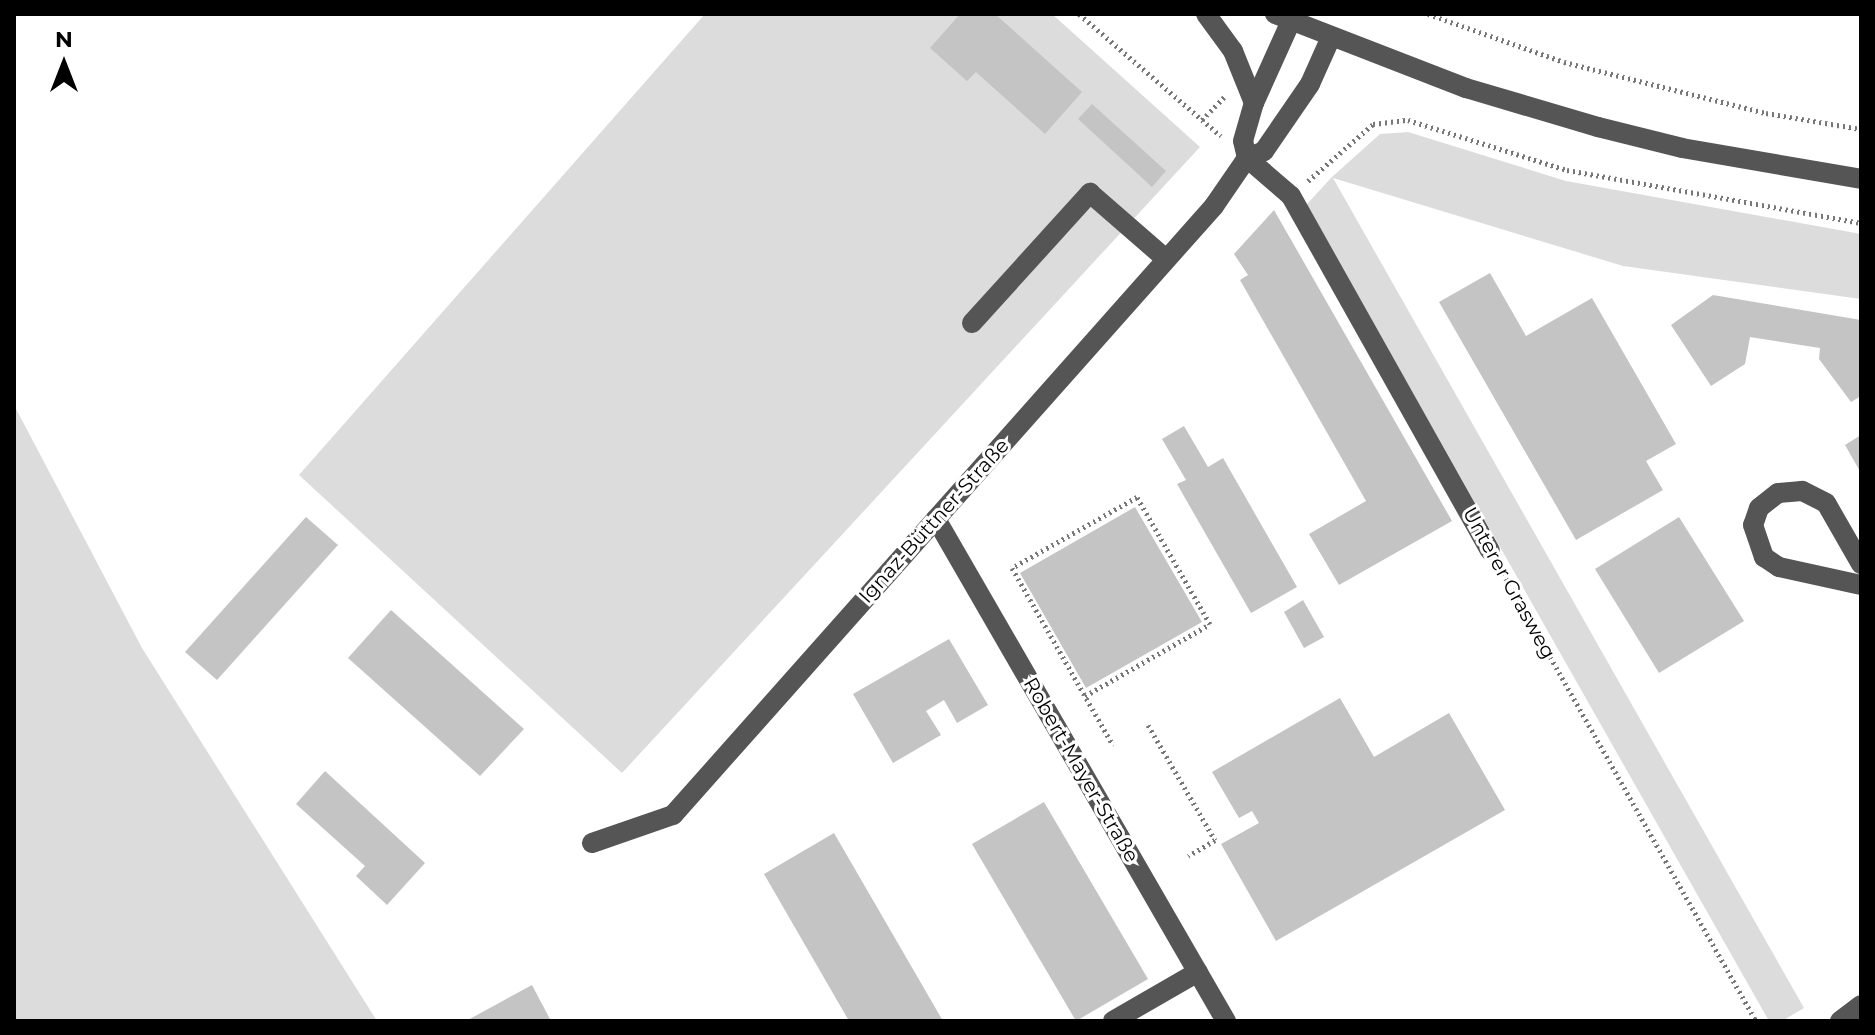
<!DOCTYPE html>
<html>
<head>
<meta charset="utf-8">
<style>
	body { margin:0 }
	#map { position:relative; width:1875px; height:1035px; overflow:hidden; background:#fff; font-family:Montserrat,sans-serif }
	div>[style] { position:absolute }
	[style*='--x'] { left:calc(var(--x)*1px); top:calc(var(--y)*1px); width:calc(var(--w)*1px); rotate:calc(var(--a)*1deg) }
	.green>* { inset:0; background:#dcdcdc }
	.building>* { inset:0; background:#c4c4c4 }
	.path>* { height:5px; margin-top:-2.5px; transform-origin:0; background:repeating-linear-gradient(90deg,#777 0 2px,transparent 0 6px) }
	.minor>* { height:20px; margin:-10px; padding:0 10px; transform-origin:10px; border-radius:10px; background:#555 }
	span { translate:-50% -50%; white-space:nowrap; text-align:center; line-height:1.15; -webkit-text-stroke:6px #fff; paint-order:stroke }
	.street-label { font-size:20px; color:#000 }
	.frame { position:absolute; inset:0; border:16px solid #000; pointer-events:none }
	.north { position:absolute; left:24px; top:24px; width:80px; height:80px; -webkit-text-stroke:6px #fff; paint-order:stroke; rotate:0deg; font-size:22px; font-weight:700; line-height:32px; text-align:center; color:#000 }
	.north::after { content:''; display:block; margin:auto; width:28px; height:36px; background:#000; clip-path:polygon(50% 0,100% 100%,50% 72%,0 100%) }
</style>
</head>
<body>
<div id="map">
	<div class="green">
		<div style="clip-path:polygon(705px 14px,1052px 14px,1200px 147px,622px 773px,299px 475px)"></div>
		<div style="clip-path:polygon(1408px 132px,1566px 181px,1861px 234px,1861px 299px,1623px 266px,1333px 178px,1804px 1008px,1782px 1021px,1769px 1021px,1306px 205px,1332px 177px,1380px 134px)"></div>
		<div style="clip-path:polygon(14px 405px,142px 648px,377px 1021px,14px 1021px)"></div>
	</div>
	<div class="building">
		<div style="clip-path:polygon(960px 14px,995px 14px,1082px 92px,1045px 134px,976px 72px,967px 81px,930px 48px)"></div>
		<div style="clip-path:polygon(1092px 104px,1166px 171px,1152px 187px,1078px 119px)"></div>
		<div style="clip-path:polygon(1274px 210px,1452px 521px,1339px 585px,1309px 534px,1366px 501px,1240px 280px,1248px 275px,1234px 254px)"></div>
		<div style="clip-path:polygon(1490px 273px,1526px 336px,1592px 298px,1676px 444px,1646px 461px,1663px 490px,1576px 540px,1439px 302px)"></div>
		<div style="clip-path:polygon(1713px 295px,1861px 320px,1861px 396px,1851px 402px,1819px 359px,1820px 348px,1750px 337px,1745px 364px,1711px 386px,1671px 325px)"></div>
		<div style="clip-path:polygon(1184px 426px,1208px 467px,1223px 458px,1297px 587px,1251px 613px,1177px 484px,1186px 480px,1162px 439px)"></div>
		<div style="clip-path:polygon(1861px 435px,1861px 473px,1845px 445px)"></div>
		<div style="clip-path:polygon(1135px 507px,1202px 622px,1086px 688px,1020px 573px)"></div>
		<div style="clip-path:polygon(306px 517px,338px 545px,217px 680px,185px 652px)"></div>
		<div style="clip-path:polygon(1679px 517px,1744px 621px,1659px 673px,1595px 569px)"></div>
		<div style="clip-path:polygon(1303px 600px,1324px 637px,1304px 648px,1284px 612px)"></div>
		<div style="clip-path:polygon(391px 610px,524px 729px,480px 776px,348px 658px)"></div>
		<div style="clip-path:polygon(949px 639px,988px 705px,957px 723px,944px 700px,926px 711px,941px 735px,893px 763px,853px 694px)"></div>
		<div style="clip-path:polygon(1340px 698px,1374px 757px,1449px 713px,1505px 810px,1276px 941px,1221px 844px,1259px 823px,1252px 811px,1239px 818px,1212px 772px)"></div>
		<div style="clip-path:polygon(325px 771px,425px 863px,387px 905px,356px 876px,365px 866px,296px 804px)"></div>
		<div style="clip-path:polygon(1044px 802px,1148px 979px,1076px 1021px,972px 844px)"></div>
		<div style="clip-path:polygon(834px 833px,943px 1021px,849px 1021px,764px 874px)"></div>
		<div style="clip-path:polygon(532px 985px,551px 1021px,466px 1021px)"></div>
	</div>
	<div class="path">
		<div style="--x:1079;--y:14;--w:187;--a:40.7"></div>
		<div style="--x:1428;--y:14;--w:144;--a:19.4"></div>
		<div style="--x:1564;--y:62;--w:208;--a:14.2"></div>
		<div style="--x:1766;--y:113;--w:96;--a:9.6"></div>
		<div style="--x:1202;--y:120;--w:33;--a:-46"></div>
		<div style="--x:1308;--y:181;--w:86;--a:-41.2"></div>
		<div style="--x:1373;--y:124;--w:35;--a:-7"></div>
		<div style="--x:1408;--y:120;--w:167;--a:17.5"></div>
		<div style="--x:1567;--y:170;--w:299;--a:10.2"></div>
		<div style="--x:1500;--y:568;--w:520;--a:60.53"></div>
		<div style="--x:1085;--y:696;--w:144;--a:-29.9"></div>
		<div style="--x:1210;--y:624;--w:146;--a:-119.9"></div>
		<div style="--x:1137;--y:497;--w:144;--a:150.4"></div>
		<div style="--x:1012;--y:568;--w:204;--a:60.3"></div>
		<div style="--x:1148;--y:725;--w:133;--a:59.8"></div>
		<div style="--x:1215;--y:840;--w:31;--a:149"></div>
	</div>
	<div class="minor">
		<div style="--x:1206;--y:14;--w:46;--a:53.9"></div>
		<div style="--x:1233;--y:51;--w:56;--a:68"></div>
		<div style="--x:1275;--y:14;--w:205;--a:21.2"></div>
		<div style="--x:1466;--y:88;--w:138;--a:16.5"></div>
		<div style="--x:1598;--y:127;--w:87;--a:14"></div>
		<div style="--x:1682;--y:148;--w:182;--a:9.8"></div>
		<div style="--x:1247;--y:158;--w:58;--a:40.8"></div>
		<div style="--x:1291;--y:196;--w:406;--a:60.7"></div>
		<div style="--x:1247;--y:158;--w:17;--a:-103"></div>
		<div style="--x:1243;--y:141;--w:40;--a:-74"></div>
		<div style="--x:1254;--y:103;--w:90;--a:-65.7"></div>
		<div style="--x:972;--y:323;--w:176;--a:-47.8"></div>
		<div style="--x:1090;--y:193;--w:101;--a:41"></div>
		<div style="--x:936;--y:519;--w:580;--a:59.99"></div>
		<div style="--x:1861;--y:564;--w:70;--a:-119.8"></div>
		<div style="--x:1826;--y:503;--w:27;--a:-153"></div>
		<div style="--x:1802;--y:491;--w:24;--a:175"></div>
		<div style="--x:1778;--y:493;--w:24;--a:142"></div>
		<div style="--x:1759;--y:508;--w:18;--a:109"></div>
		<div style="--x:1753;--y:525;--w:34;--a:71"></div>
		<div style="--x:1764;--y:557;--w:18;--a:34"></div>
		<div style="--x:1779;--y:567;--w:84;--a:12.4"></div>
		<div style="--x:592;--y:843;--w:86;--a:-19.1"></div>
		<div style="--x:673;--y:815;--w:815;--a:-48.38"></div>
		<div style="--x:1214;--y:206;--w:58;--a:-55.5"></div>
		<div style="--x:1247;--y:158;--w:18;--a:-22"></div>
		<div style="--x:1264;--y:151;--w:81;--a:-55.5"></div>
		<div style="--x:1310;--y:84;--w:51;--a:-65.9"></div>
		<div style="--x:1113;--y:1021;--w:98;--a:-30"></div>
		<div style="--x:1840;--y:1021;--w:26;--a:-37"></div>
	</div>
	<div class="street-label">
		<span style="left:934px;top:521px;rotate:-48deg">Ignaz-Büttner-Straße</span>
		<span style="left:1509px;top:583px;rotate:61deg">Unterer Grasweg</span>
		<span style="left:1081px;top:770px;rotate:60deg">Robert-Mayer-Straße</span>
	</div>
	<div class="frame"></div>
	<div class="north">N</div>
</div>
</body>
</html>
